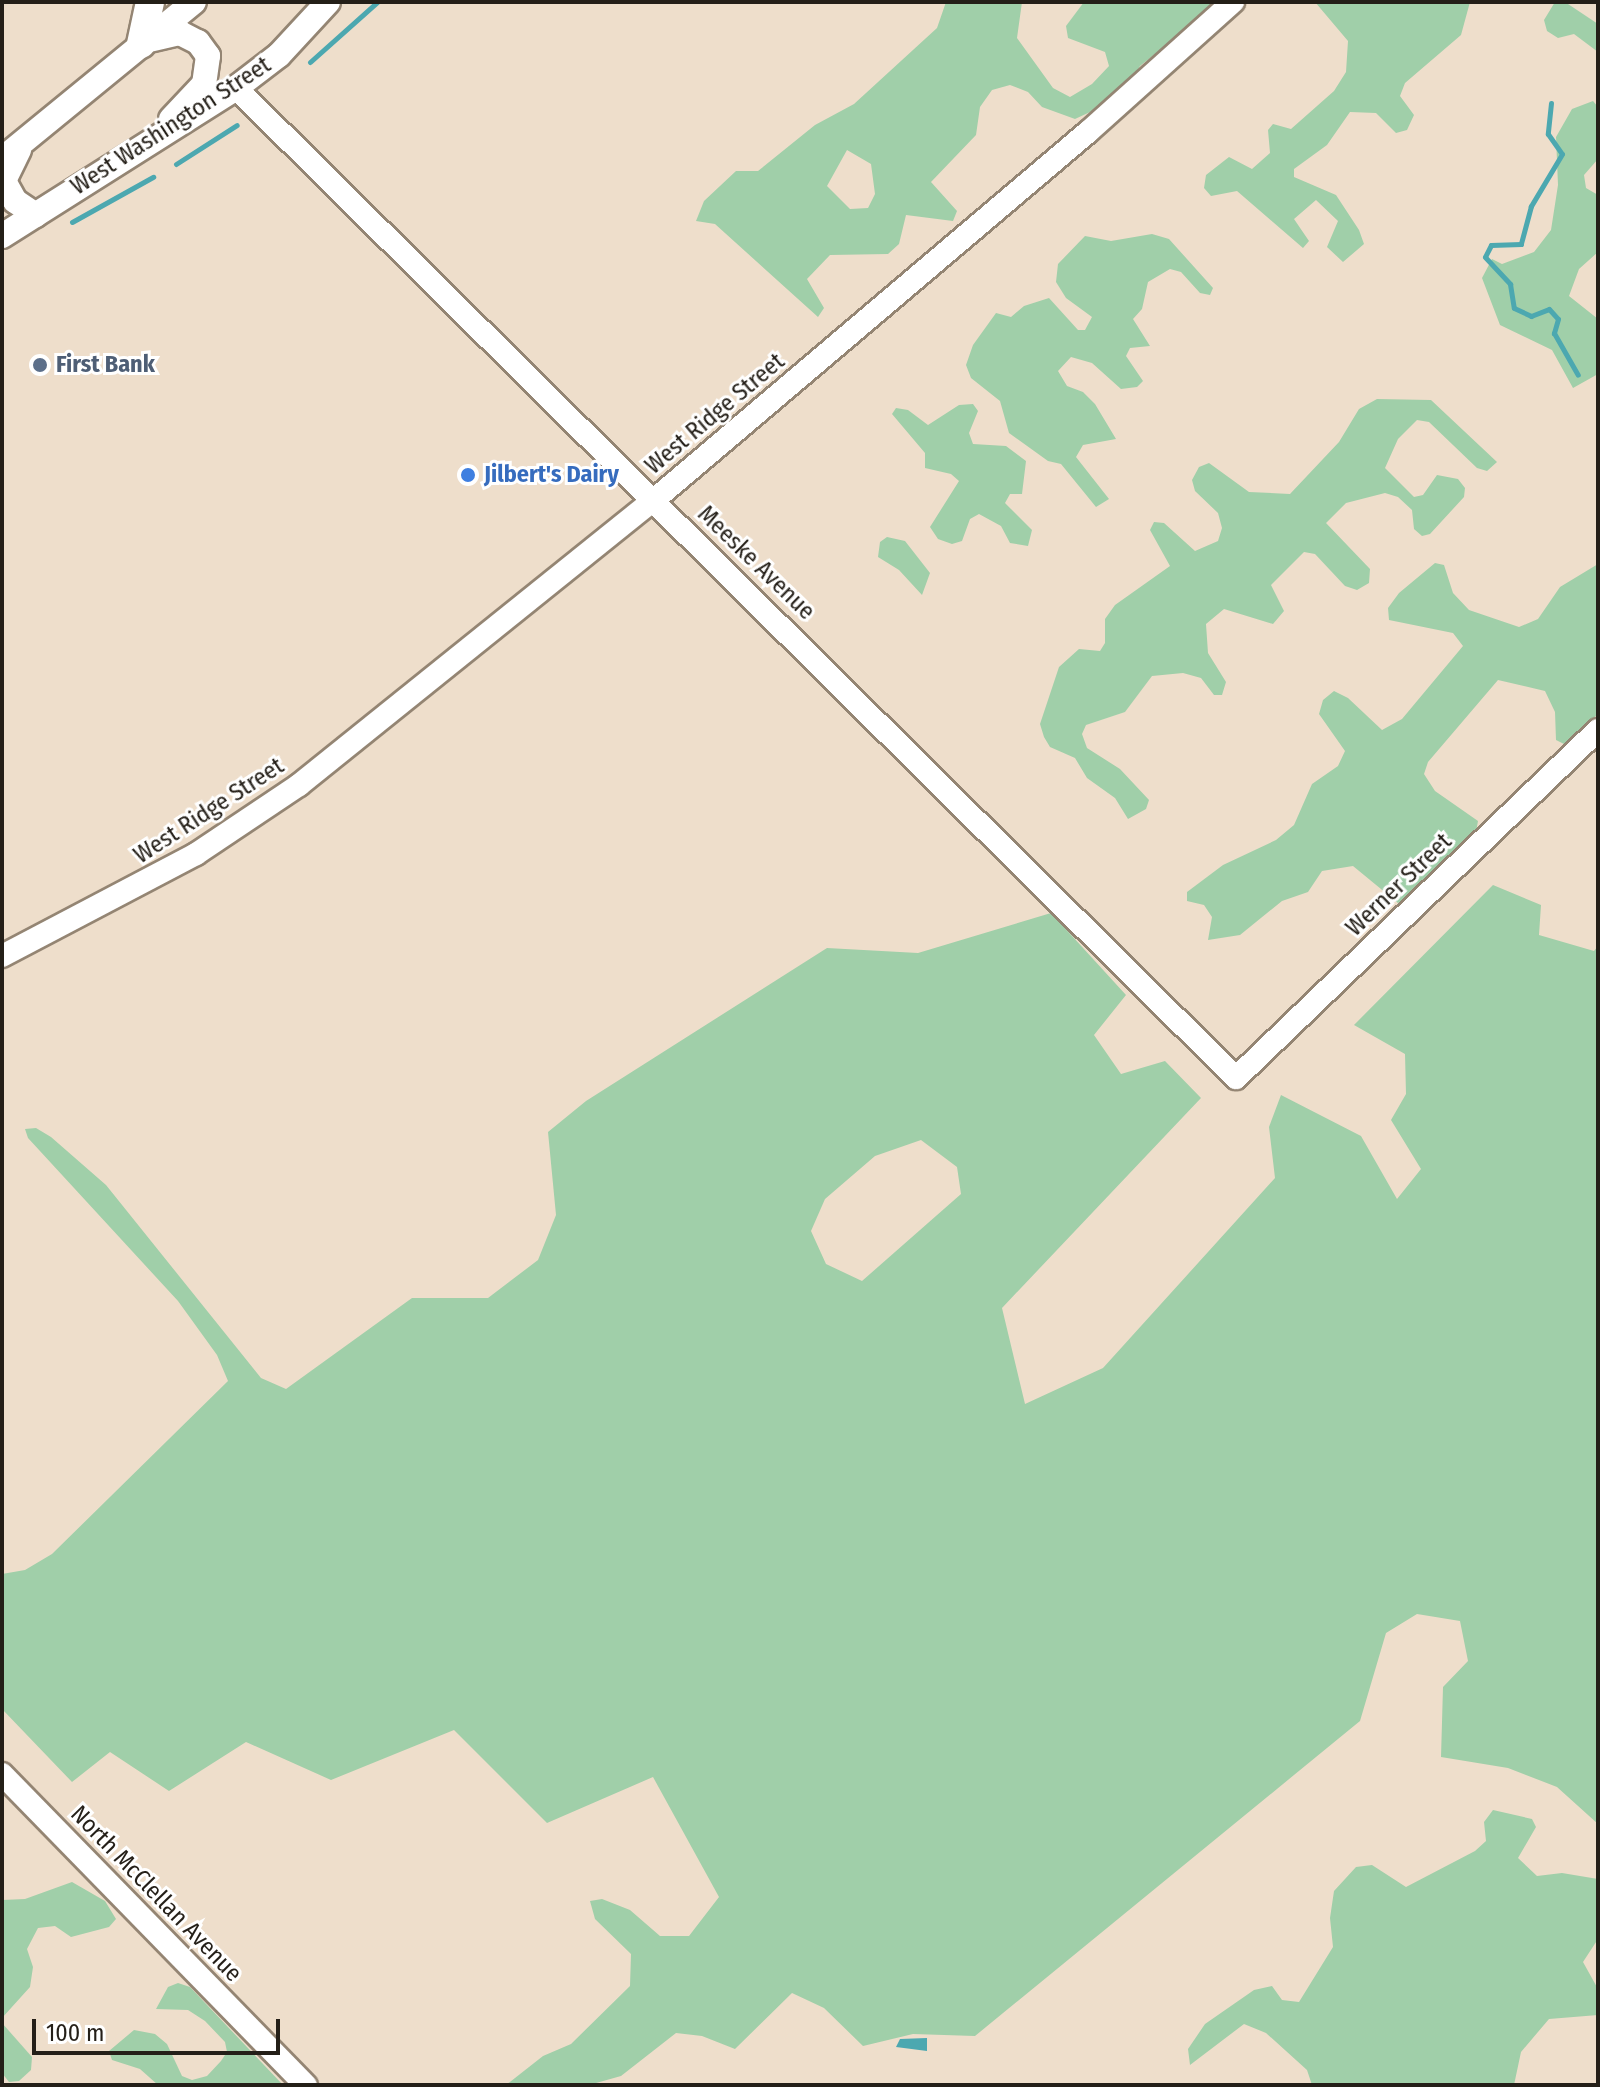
<!DOCTYPE html>
<html>
<head>
<meta charset="utf-8">
<style>
	body { margin:0 }
	#map { position:relative; width:1600px; height:2087px; overflow:hidden; background:#eedecb; font-family:"Fira Sans Condensed",sans-serif }
	div>[style] { position:absolute }
	[style*='--x'] { left:calc(var(--x)*1px); top:calc(var(--y)*1px); width:calc(var(--w)*1px); rotate:calc(var(--a)*1deg) }
	.green>* { inset:0; background:#a0cfa9 }
	.water>* { inset:0; background:#4ca8b0 }
	.stream>* { height:5px; margin:-2.5px; padding:0 2.5px; transform-origin:2.5px; border-radius:2.5px; background:#4ca8b0 }
	.roads { filter:drop-shadow(2px 0 #948573) drop-shadow(-2px 0 #948573) drop-shadow(0 2px #948573) drop-shadow(0 -2px #948573) }
	.secondary>* { height:22px; margin:-11px; padding:0 11px; transform-origin:11px; border-radius:11px; background:#fff }
	.primary>* { height:24px; margin:-12px; padding:0 12px; transform-origin:12px; border-radius:12px; background:#fff }
	.highway>* { height:28px; margin:-14px; padding:0 14px; transform-origin:14px; border-radius:14px; background:#fff }
	.dots>* { width:22px; height:22px; translate:-50% -50%; box-sizing:border-box; border:4px solid #fff; border-radius:50% }
	span { translate:-50% -50%; white-space:nowrap; text-align:center; line-height:1.15; -webkit-text-stroke:6px #fff; paint-order:stroke }
	.street-label { font-size:24px; color:#241f18 }
	.service-label { font-size:24px; color:#4e5e75; font-weight:700 }
	.left { translate:0 -50%; text-align:left }
	.shop-label { font-size:24px; color:#366cbe; font-weight:700 }
	.frame { position:absolute; inset:0; border:4px solid #241f18; pointer-events:none }
	.scale { position:absolute; left:32px; top:2019px; width:248px; height:36px; box-sizing:border-box; border:4px solid #241f18; border-top:0; padding-left:10px; font-size:24px; line-height:28px; white-space:nowrap; color:#241f18; -webkit-text-stroke:6px #fff; paint-order:stroke }
</style>
</head>
<body>
<div id="map">
	<div class="green">
		<div style="clip-path:polygon(evenodd,946px 2px,1022px 2px,1017px 38px,1053px 88px,1070px 97px,1092px 84px,1109px 66px,1105px 52px,1068px 38px,1066px 26px,1084px 2px,1220px 2px,1140px 66px,1130px 84px,1103px 106px,1075px 119px,1042px 107px,1028px 92px,1010px 85px,992px 90px,980px 107px,976px 135px,931px 182px,957px 211px,953px 221px,906px 215px,899px 244px,888px 254px,830px 255px,807px 279px,824px 308px,818px 317px,715px 224px,696px 221px,704px 201px,736px 171px,758px 171px,815px 125px,854px 104px,937px 28px,946px 2px,847px 150px,871px 164px,875px 194px,868px 208px,850px 209px,827px 186px,847px 150px)"></div>
		<div style="clip-path:polygon(1315px 2px,1470px 2px,1461px 35px,1405px 83px,1400px 96px,1414px 115px,1407px 130px,1396px 133px,1376px 113px,1350px 112px,1327px 145px,1294px 169px,1294px 177px,1336px 195px,1359px 230px,1364px 244px,1343px 262px,1327px 247px,1338px 221px,1316px 200px,1294px 219px,1309px 241px,1303px 248px,1237px 191px,1211px 196px,1204px 188px,1206px 175px,1229px 157px,1252px 169px,1270px 153px,1268px 130px,1273px 124px,1291px 129px,1334px 91px,1346px 72px,1348px 41px)"></div>
		<div style="clip-path:polygon(1555px 2px,1565px 2px,1598px 24px,1598px 52px,1574px 34px,1558px 38px,1547px 31px,1544px 20px)"></div>
		<div style="clip-path:polygon(1593px 101px,1598px 107px,1598px 159px,1584px 175px,1586px 188px,1598px 195px,1598px 252px,1579px 269px,1569px 296px,1598px 319px,1598px 374px,1573px 388px,1552px 350px,1500px 325px,1482px 278px,1492px 259px,1502px 264px,1534px 252px,1551px 230px,1558px 185px,1556px 137px,1572px 109px)"></div>
		<div style="clip-path:polygon(1152px 234px,1169px 239px,1213px 288px,1210px 295px,1200px 293px,1181px 272px,1170px 269px,1148px 282px,1142px 309px,1133px 319px,1150px 346px,1130px 348px,1126px 356px,1143px 381px,1137px 387px,1121px 389px,1092px 363px,1071px 357px,1058px 371px,1067px 386px,1083px 392px,1095px 404px,1116px 439px,1083px 445px,1076px 457px,1109px 499px,1096px 507px,1061px 464px,1048px 461px,1009px 433px,1000px 401px,971px 378px,966px 365px,973px 345px,996px 313px,1011px 317px,1024px 306px,1049px 298px,1078px 330px,1085px 330px,1092px 317px,1066px 298px,1056px 282px,1058px 264px,1085px 236px,1111px 241px)"></div>
		<div style="clip-path:polygon(1377px 399px,1431px 400px,1497px 462px,1487px 471px,1477px 468px,1429px 422px,1417px 420px,1398px 439px,1385px 468px,1414px 497px,1423px 495px,1437px 475px,1458px 479px,1465px 488px,1464px 497px,1430px 534px,1422px 536px,1414px 529px,1412px 510px,1398px 497px,1385px 493px,1346px 503px,1326px 523px,1370px 569px,1369px 583px,1357px 590px,1345px 586px,1315px 554px,1304px 552px,1271px 585px,1284px 611px,1273px 624px,1224px 609px,1206px 624px,1208px 653px,1226px 682px,1222px 695px,1214px 695px,1201px 678px,1183px 673px,1152px 676px,1125px 712px,1086px 725px,1082px 734px,1087px 748px,1120px 769px,1149px 800px,1146px 809px,1128px 819px,1115px 798px,1087px 778px,1075px 758px,1050px 747px,1044px 737px,1040px 724px,1059px 667px,1079px 649px,1100px 651px,1105px 643px,1105px 619px,1115px 605px,1170px 566px,1150px 530px,1154px 522px,1164px 523px,1195px 551px,1218px 541px,1222px 528px,1218px 513px,1195px 491px,1192px 480px,1199px 467px,1209px 463px,1249px 492px,1290px 494px,1339px 442px,1359px 409px)"></div>
		<div style="clip-path:polygon(973px 404px,978px 411px,969px 433px,973px 444px,1006px 446px,1026px 461px,1022px 494px,1010px 494px,1005px 503px,1032px 530px,1028px 546px,1010px 543px,1001px 526px,979px 514px,970px 519px,962px 541px,952px 544px,938px 539px,930px 527px,959px 481px,951px 474px,925px 468px,925px 453px,892px 414px,896px 408px,908px 410px,928px 425px,959px 405px)"></div>
		<div style="clip-path:polygon(887px 537px,905px 541px,930px 573px,922px 595px,899px 570px,878px 557px,880px 542px)"></div>
		<div style="clip-path:polygon(1435px 563px,1444px 565px,1453px 593px,1469px 610px,1519px 627px,1538px 619px,1560px 587px,1598px 564px,1598px 714px,1564px 744px,1556px 740px,1555px 712px,1545px 691px,1498px 680px,1428px 762px,1424px 774px,1435px 791px,1478px 821px,1476px 832px,1418px 890px,1398px 903px,1353px 866px,1322px 871px,1308px 892px,1282px 901px,1240px 935px,1208px 940px,1212px 917px,1204px 905px,1187px 901px,1187px 892px,1223px 865px,1276px 840px,1294px 825px,1312px 784px,1338px 766px,1345px 751px,1319px 714px,1323px 700px,1334px 691px,1348px 698px,1382px 730px,1402px 719px,1463px 646px,1453px 633px,1389px 620px,1388px 608px,1399px 593px)"></div>
		<div style="clip-path:polygon(evenodd,1493px 885px,1541px 905px,1539px 935px,1594px 951px,1598px 946px,1598px 1824px,1557px 1787px,1508px 1768px,1441px 1757px,1443px 1687px,1468px 1661px,1460px 1621px,1417px 1614px,1386px 1633px,1360px 1721px,975px 2036px,913px 2034px,863px 2046px,824px 2008px,792px 1993px,735px 2049px,702px 2036px,676px 2033px,621px 2076px,589px 2085px,506px 2085px,543px 2056px,571px 2044px,630px 1986px,631px 1954px,595px 1919px,590px 1901px,602px 1899px,630px 1910px,660px 1936px,689px 1936px,719px 1897px,653px 1777px,547px 1823px,454px 1730px,331px 1780px,246px 1742px,169px 1791px,110px 1752px,72px 1782px,2px 1709px,2px 1574px,25px 1570px,52px 1554px,228px 1381px,217px 1355px,178px 1301px,28px 1138px,25px 1129px,36px 1128px,51px 1137px,106px 1185px,261px 1378px,286px 1389px,412px 1298px,488px 1298px,538px 1260px,556px 1215px,548px 1132px,586px 1101px,827px 948px,918px 953px,1051px 913px,1126px 995px,1094px 1035px,1121px 1074px,1165px 1061px,1201px 1098px,1002px 1308px,1025px 1404px,1103px 1368px,1275px 1178px,1269px 1127px,1281px 1095px,1361px 1136px,1397px 1199px,1421px 1169px,1391px 1120px,1406px 1094px,1405px 1054px,1354px 1025px,1493px 885px,921px 1140px,957px 1167px,961px 1194px,862px 1281px,826px 1264px,811px 1231px,825px 1199px,875px 1156px,921px 1140px)"></div>
		<div style="clip-path:polygon(1493px 1810px,1532px 1819px,1536px 1827px,1518px 1858px,1537px 1876px,1562px 1873px,1598px 1879px,1598px 1939px,1583px 1962px,1598px 1989px,1598px 2015px,1549px 2019px,1521px 2052px,1514px 2085px,1312px 2085px,1307px 2070px,1266px 2033px,1244px 2024px,1190px 2065px,1188px 2049px,1205px 2024px,1254px 1990px,1272px 1986px,1282px 2000px,1299px 2002px,1333px 1947px,1330px 1918px,1334px 1891px,1356px 1867px,1372px 1865px,1406px 1887px,1475px 1851px,1486px 1841px,1484px 1822px)"></div>
		<div style="clip-path:polygon(72px 1882px,105px 1901px,116px 1919px,109px 1927px,71px 1937px,55px 1926px,38px 1928px,27px 1949px,33px 1967px,30px 1987px,2px 2018px,2px 1900px,25px 1899px)"></div>
		<div style="clip-path:polygon(178px 1983px,190px 1987px,283px 2085px,158px 2085px,140px 2069px,112px 2060px,109px 2051px,134px 2030px,155px 2034px,167px 2044px,182px 2076px,192px 2080px,207px 2076px,221px 2061px,227px 2052px,225px 2042px,205px 2021px,188px 2010px,156px 2009px,168px 1987px)"></div>
		<div style="clip-path:polygon(2px 2023px,32px 2057px,31px 2070px,19px 2081px,9px 2082px,2px 2073px)"></div>
	</div>
	<div class="water">
		<div style="clip-path:polygon(927px 2038px,927px 2051px,896px 2047px,900px 2039px)"></div>
	</div>
	<div class="stream">
		<div style="--x:310;--y:62;--w:90;--a:-41.8"></div>
		<div style="--x:1551;--y:103;--w:31;--a:96"></div>
		<div style="--x:1548;--y:134;--w:24;--a:55"></div>
		<div style="--x:1562;--y:154;--w:61;--a:120.8"></div>
		<div style="--x:1531;--y:206;--w:39;--a:105"></div>
		<div style="--x:1521;--y:244;--w:30;--a:178"></div>
		<div style="--x:1491;--y:245;--w:13;--a:117"></div>
		<div style="--x:1485;--y:257;--w:37;--a:47"></div>
		<div style="--x:1510;--y:284;--w:24;--a:81"></div>
		<div style="--x:1514;--y:308;--w:19;--a:25"></div>
		<div style="--x:1531;--y:316;--w:19;--a:-21"></div>
		<div style="--x:1549;--y:309;--w:13;--a:48"></div>
		<div style="--x:1558;--y:319;--w:15;--a:106"></div>
		<div style="--x:1554;--y:333;--w:48;--a:60.3"></div>
		<div style="--x:176;--y:164;--w:72;--a:-32.6"></div>
		<div style="--x:72;--y:222;--w:93;--a:-29.1"></div>
	</div>
	<div class="roads">
		<div class="secondary">
			<div style="--x:236;--y:88;--w:1407;--a:44.71"></div>
			<div style="--x:1236;--y:1078;--w:502;--a:-43.87"></div>
			<div style="--x:2;--y:956;--w:219;--a:-27.7"></div>
			<div style="--x:196;--y:854;--w:124;--a:-33.8"></div>
			<div style="--x:299;--y:785;--w:455;--a:-38.8"></div>
			<div style="--x:654;--y:500;--w:569;--a:-40.3"></div>
			<div style="--x:1088;--y:132;--w:195;--a:-41.9"></div>
			<div style="--x:2;--y:1774;--w:435;--a:45.7"></div>
		</div>
		<div class="primary">
			<div style="--x:149;--y:40;--w:32;--a:-13"></div>
			<div style="--x:180;--y:33;--w:20;--a:27"></div>
			<div style="--x:198;--y:42;--w:17;--a:54"></div>
			<div style="--x:208;--y:56;--w:28;--a:98"></div>
			<div style="--x:204;--y:84;--w:48;--a:133.3"></div>
			<div style="--x:19;--y:150;--w:34;--a:116"></div>
			<div style="--x:4;--y:181;--w:23;--a:61"></div>
			<div style="--x:15;--y:201;--w:25;--a:34"></div>
			<div style="--x:2;--y:159;--w:248;--a:-39.3"></div>
			<div style="--x:2;--y:236;--w:277;--a:-32.3"></div>
			<div style="--x:236;--y:88;--w:54;--a:-37.5"></div>
			<div style="--x:279;--y:55;--w:72;--a:-47.2"></div>
		</div>
		<div class="highway">
			<div style="--x:141;--y:44;--w:43;--a:-77.9"></div>
		</div>
	</div>
	<div class="dots">
		<div style="left:40px;top:365px;background:#5c6f8a"></div>
		<div style="left:468px;top:475px;background:#3f7fe0"></div>
	</div>
	<div class="street-label">
		<span style="left:171px;top:126px;rotate:-33deg">West Washington Street</span>
		<span style="left:715px;top:414px;rotate:-40deg">West Ridge Street</span>
		<span style="left:756px;top:563px;rotate:44deg">Meeske Avenue</span>
		<span style="left:209px;top:811px;rotate:-33deg">West Ridge Street</span>
		<span style="left:1399px;top:885px;rotate:-44deg">Werner Street</span>
		<span style="left:156px;top:1894px;rotate:46deg">North McClellan Avenue</span>
	</div>
	<div class="service-label">
		<span class="left" style="left:56px;top:365px">First Bank</span>
	</div>
	<div class="shop-label">
		<span class="left" style="left:484px;top:475px">Jilbert's Dairy</span>
	</div>
	<div class="frame"></div>
	<div class="scale">100 m</div>
</div>
</body>
</html>
